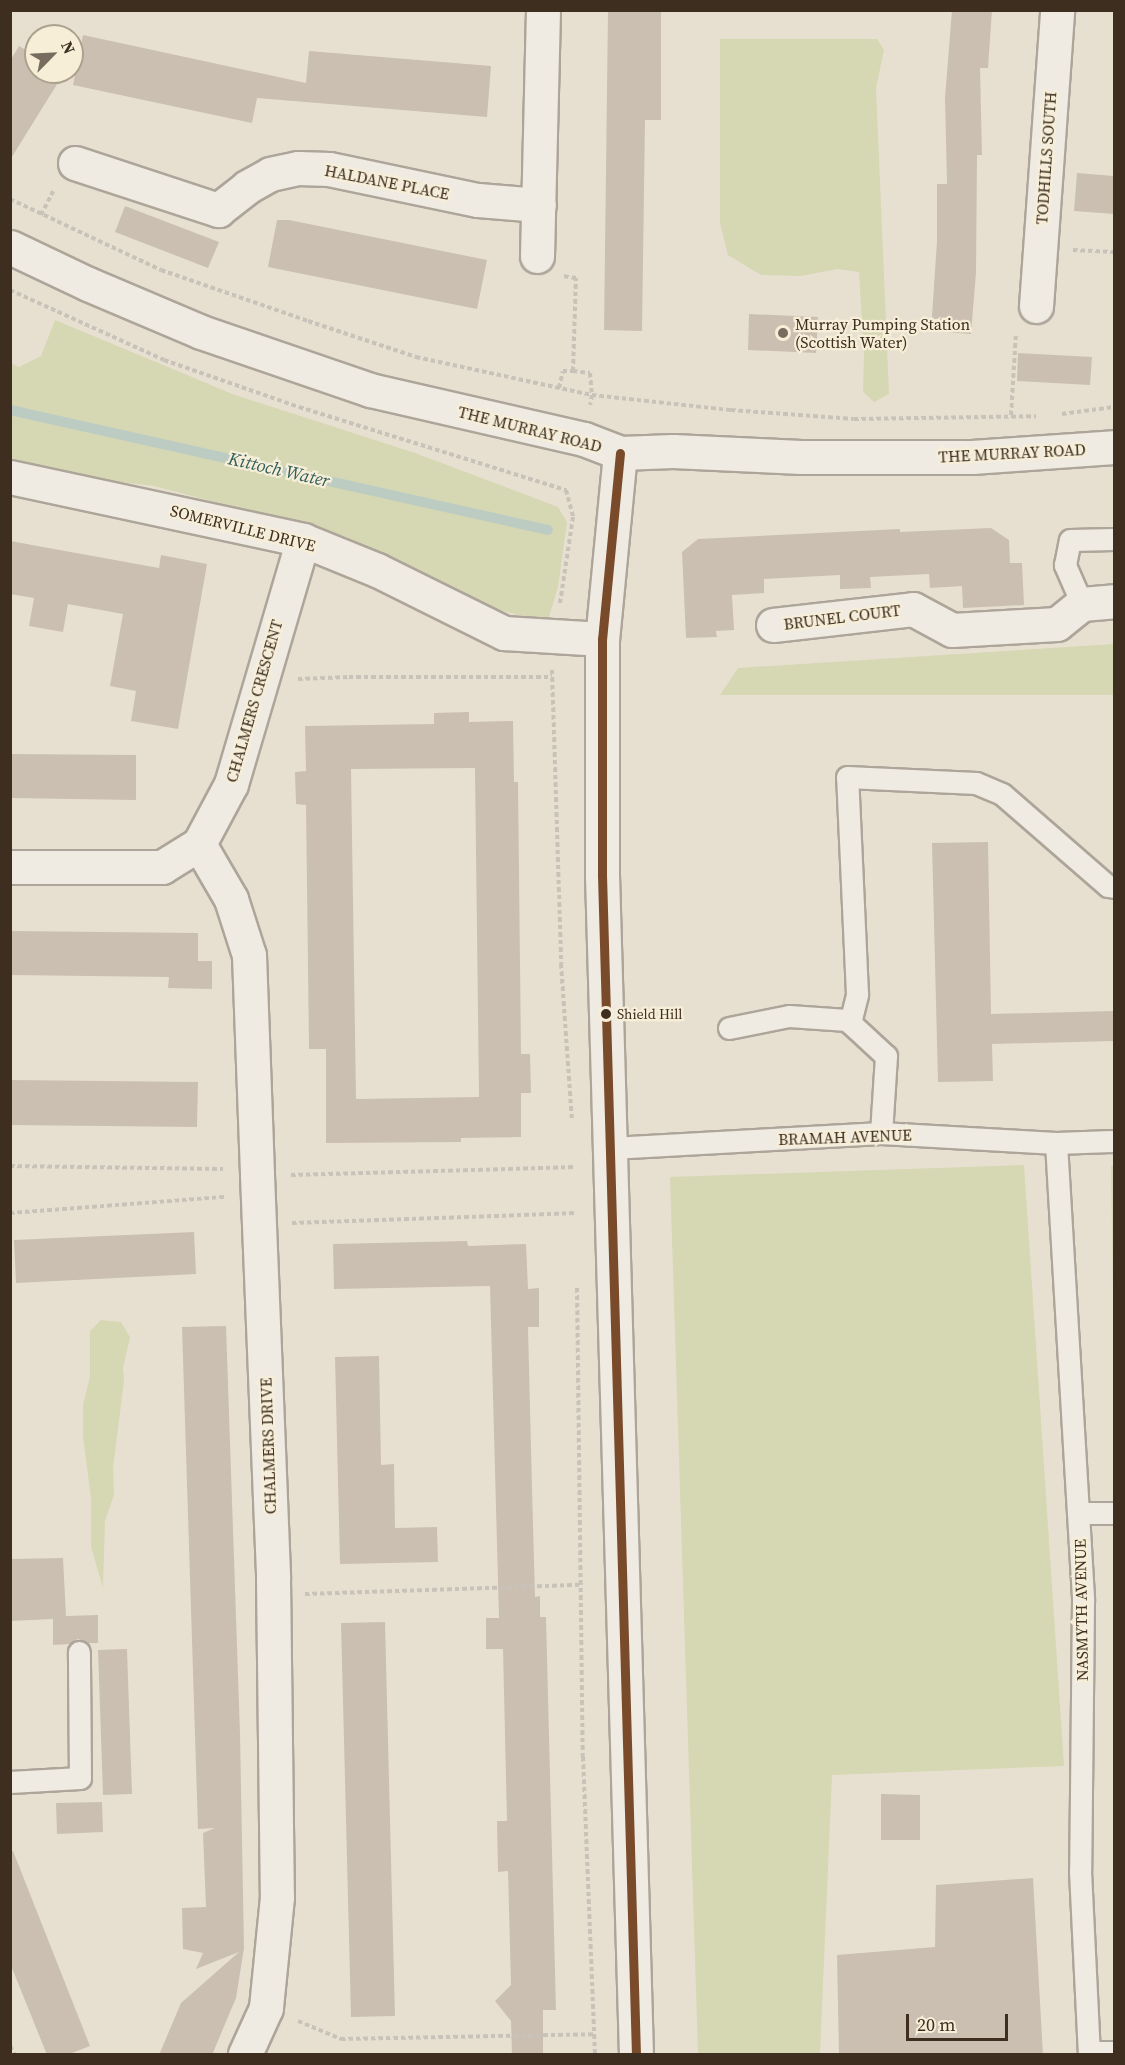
<!DOCTYPE html>
<html>
<head>
<meta charset="utf-8">
<style>
	body { margin:0 }
	#map { position:relative; width:1125px; height:2065px; overflow:hidden; background:#e7e0d1; font-family:"Source Serif 4",serif }
	div>[style] { position:absolute }
	[style*='--x'] { left:calc(var(--x)*1px); top:calc(var(--y)*1px); width:calc(var(--w)*1px); rotate:calc(var(--a)*1deg) }
	.green>* { inset:0; background:#d6d7b3 }
	.stream>* { height:10px; margin:-5px; padding:0 5px; transform-origin:5px; border-radius:5px; background:#bcccc2 }
	.building>* { inset:0; background:#cbbfb2 }
	.path>* { height:4px; margin-top:-2px; transform-origin:0; background:repeating-linear-gradient(90deg,#c8c2b9 0 4.5px,transparent 0 7.5px) }
	.roads { filter:drop-shadow(2px 0 #ada599) drop-shadow(-2px 0 #ada599) drop-shadow(0 2px #ada599) drop-shadow(0 -2px #ada599) }
	.lane>* { height:21px; margin:-10.5px; padding:0 10.5px; transform-origin:10.5px; border-radius:10.5px; background:#efebe3 }
	.street>* { height:33px; margin:-16.5px; padding:0 16.5px; transform-origin:16.5px; border-radius:16.5px; background:#efebe3 }
	.secondary>* { height:33px; margin:-16.5px; padding:0 16.5px; transform-origin:16.5px; border-radius:16.5px; background:#efebe3 }
	.bus-1>* { height:9px; margin:-4.5px; padding:0 4.5px; transform-origin:4.5px; border-radius:4.5px; background:#7a4b2a }
	.dots>* { width:16px; height:16px; translate:-50% -50%; box-sizing:border-box; border:3px solid #f7eed8; border-radius:50% }
	span { translate:-50% -50%; white-space:nowrap; text-align:center; line-height:1.15; -webkit-text-stroke:4.5px #f7eed8; paint-order:stroke }
	.bus-label { font-size:14px; color:#3d2e20 }
	.left { translate:0 -50%; text-align:left }
	.street-label { font-size:16px; color:#3d2e20 }
	.poi-label { font-size:16px; color:#3d2e20 }
	.water-label { font-size:18px; color:#2f5d5a; font-style:italic }
	.frame { position:absolute; inset:0; border:12px solid #3d2e20; pointer-events:none }
	.north { position:absolute; left:24px; top:24px; width:60px; height:60px; box-sizing:border-box; background:#f7eed8; border:2px solid #ada18e; border-radius:50%; rotate:66deg; font-size:16px; font-weight:700; line-height:24px; text-align:center; color:#3d2e20 }
	.north::after { content:''; display:block; margin:auto; width:21px; height:27px; background:#786c5e; clip-path:polygon(50% 0,100% 100%,50% 72%,0 100%) }
	.scale { position:absolute; left:906px; top:2014px; width:102px; height:27px; box-sizing:border-box; border:3px solid #3d2e20; border-top:0; padding-left:8px; font-size:18px; line-height:21px; white-space:nowrap; color:#3d2e20; -webkit-text-stroke:4px #f7eed8; paint-order:stroke }
</style>
</head>
<body>
<div id="map">
	<div class="green">
		<div style="clip-path:polygon(720px 39px,877px 39px,884px 50px,876px 88px,889px 394px,874px 402px,863px 392px,864px 354px,859px 272px,837px 269px,801px 276px,761px 275px,728px 255px,720px 223px)"></div>
		<div style="clip-path:polygon(55px 320px,235px 395px,415px 453px,558px 507px,567px 522px,558px 587px,547px 623px,478px 604px,456px 588px,344px 536px,154px 486px,88px 478px,11px 458px,10px 363px,19px 367px,41px 356px)"></div>
		<div style="clip-path:polygon(1114px 644px,1114px 695px,720px 695px,738px 668px)"></div>
		<div style="clip-path:polygon(1024px 1165px,1064px 1766px,832px 1775px,820px 2054px,698px 2054px,670px 1177px)"></div>
		<div style="clip-path:polygon(1111px 1166px,1114px 1166px,1114px 1359px)"></div>
		<div style="clip-path:polygon(101px 1320px,121px 1322px,130px 1337px,123px 1368px,124px 1381px,113px 1468px,114px 1495px,105px 1521px,103px 1588px,91px 1547px,91px 1499px,83px 1436px,83px 1405px,90px 1377px,90px 1331px)"></div>
	</div>
	<div class="stream">
		<div style="--x:10;--y:410;--w:551;--a:12.57"></div>
	</div>
	<div class="building">
		<div style="clip-path:polygon(608px 10px,661px 10px,661px 120px,645px 120px,642px 331px,604px 330px)"></div>
		<div style="clip-path:polygon(952px 10px,992px 10px,988px 68px,980px 68px,982px 155px,977px 155px,976px 273px,971px 334px,931px 331px,937px 241px,937px 184px,947px 184px,945px 98px)"></div>
		<div style="clip-path:polygon(83px 35px,306px 83px,309px 51px,491px 66px,487px 117px,257px 98px,252px 123px,73px 85px)"></div>
		<div style="clip-path:polygon(19px 46px,36px 56px,36px 72px,64px 73px,10px 160px,10px 61px)"></div>
		<div style="clip-path:polygon(1077px 173px,1114px 176px,1114px 214px,1074px 211px)"></div>
		<div style="clip-path:polygon(125px 206px,219px 242px,208px 268px,115px 232px)"></div>
		<div style="clip-path:polygon(277px 220px,289px 220px,487px 260px,477px 309px,268px 267px)"></div>
		<div style="clip-path:polygon(749px 314px,818px 317px,816px 353px,748px 350px)"></div>
		<div style="clip-path:polygon(1018px 353px,1092px 357px,1090px 385px,1017px 381px)"></div>
		<div style="clip-path:polygon(991px 528px,1009px 540px,1010px 563px,1022px 563px,1024px 605px,963px 608px,962px 586px,930px 588px,929px 574px,870px 577px,871px 588px,840px 589px,840px 575px,764px 579px,764px 593px,732px 595px,734px 630px,716px 631px,717px 637px,686px 638px,682px 552px,698px 539px,900px 529px,900px 532px)"></div>
		<div style="clip-path:polygon(10px 541px,159px 568px,161px 555px,207px 564px,178px 729px,131px 721px,136px 691px,110px 686px,123px 614px,68px 604px,63px 632px,29px 626px,34px 598px,10px 594px)"></div>
		<div style="clip-path:polygon(evenodd,469px 712px,469px 722px,513px 721px,514px 782px,518px 782px,521px 1054px,530px 1054px,531px 1093px,521px 1093px,521px 1137px,461px 1138px,461px 1142px,326px 1143px,326px 1049px,309px 1049px,306px 805px,296px 804px,295px 772px,306px 771px,305px 726px,434px 724px,434px 713px,469px 712px,475px 768px,479px 1097px,356px 1099px,351px 769px,475px 768px)"></div>
		<div style="clip-path:polygon(10px 754px,136px 755px,136px 800px,10px 798px)"></div>
		<div style="clip-path:polygon(988px 842px,991px 1014px,1114px 1011px,1114px 1041px,992px 1044px,993px 1081px,938px 1082px,932px 843px)"></div>
		<div style="clip-path:polygon(10px 931px,198px 933px,198px 961px,212px 961px,212px 989px,168px 988px,169px 977px,10px 975px)"></div>
		<div style="clip-path:polygon(10px 1080px,198px 1082px,197px 1127px,10px 1125px)"></div>
		<div style="clip-path:polygon(194px 1232px,196px 1274px,16px 1283px,14px 1240px)"></div>
		<div style="clip-path:polygon(467px 1241px,468px 1246px,526px 1244px,528px 1289px,539px 1288px,539px 1327px,528px 1327px,532px 1488px,535px 1597px,540px 1596px,540px 1617px,546px 1617px,556px 2010px,543px 2010px,543px 2055px,512px 2055px,511px 2021px,495px 2001px,511px 1985px,508px 1871px,498px 1872px,497px 1821px,507px 1821px,503px 1649px,486px 1649px,486px 1618px,499px 1618px,490px 1286px,334px 1289px,333px 1244px)"></div>
		<div style="clip-path:polygon(226px 1326px,240px 1733px,244px 1948px,236px 1998px,212px 2055px,159px 2055px,181px 2003px,239px 1952px,196px 1969px,203px 1953px,183px 1949px,182px 1908px,206px 1907px,203px 1833px,215px 1828px,198px 1829px,182px 1327px)"></div>
		<div style="clip-path:polygon(379px 1356px,381px 1465px,394px 1464px,395px 1528px,437px 1527px,438px 1562px,340px 1564px,335px 1357px)"></div>
		<div style="clip-path:polygon(63px 1558px,66px 1616px,98px 1615px,98px 1643px,88px 1643px,78px 1639px,69px 1644px,53px 1645px,53px 1619px,10px 1621px,10px 1559px)"></div>
		<div style="clip-path:polygon(385px 1622px,395px 2016px,351px 2017px,341px 1623px)"></div>
		<div style="clip-path:polygon(127px 1649px,132px 1794px,103px 1795px,98px 1650px)"></div>
		<div style="clip-path:polygon(881px 1794px,920px 1795px,920px 1840px,881px 1840px)"></div>
		<div style="clip-path:polygon(102px 1802px,103px 1832px,57px 1834px,56px 1803px)"></div>
		<div style="clip-path:polygon(13px 1851px,90px 2046px,67px 2055px,47px 2055px,10px 1963px,10px 1852px)"></div>
		<div style="clip-path:polygon(1033px 1878px,1043px 2055px,839px 2055px,837px 1955px,935px 1947px,936px 1885px)"></div>
	</div>
	<div class="path">
		<div style="--x:10;--y:199;--w:167;--a:25.2"></div>
		<div style="--x:161;--y:270;--w:156;--a:19.1"></div>
		<div style="--x:308;--y:321;--w:114;--a:18.4"></div>
		<div style="--x:416;--y:357;--w:180;--a:12.2"></div>
		<div style="--x:592;--y:395;--w:140;--a:6.2"></div>
		<div style="--x:731;--y:410;--w:123;--a:4.2"></div>
		<div style="--x:854;--y:419;--w:182;--a:-0.9"></div>
		<div style="--x:41;--y:215;--w:28;--a:-63"></div>
		<div style="--x:1073;--y:250;--w:41;--a:2.8"></div>
		<div style="--x:10;--y:290;--w:169;--a:24.4"></div>
		<div style="--x:164;--y:360;--w:143;--a:19.2"></div>
		<div style="--x:299;--y:407;--w:280;--a:17.3"></div>
		<div style="--x:566;--y:490;--w:28;--a:75"></div>
		<div style="--x:573;--y:517;--w:87;--a:98.6"></div>
		<div style="--x:573;--y:371;--w:17;--a:7"></div>
		<div style="--x:590;--y:373;--w:22;--a:85"></div>
		<div style="--x:592;--y:395;--w:10;--a:101"></div>
		<div style="--x:559;--y:388;--w:17;--a:-77"></div>
		<div style="--x:563;--y:371;--w:10;--a:0"></div>
		<div style="--x:573;--y:371;--w:93;--a:-88.2"></div>
		<div style="--x:576;--y:278;--w:13;--a:-171"></div>
		<div style="--x:1062;--y:414;--w:52;--a:-7.7"></div>
		<div style="--x:1011;--y:415;--w:82;--a:-86.5"></div>
		<div style="--x:552;--y:670;--w:294;--a:88.2"></div>
		<div style="--x:561;--y:964;--w:157;--a:86"></div>
		<div style="--x:298;--y:679;--w:51;--a:-2.2"></div>
		<div style="--x:349;--y:677;--w:203;--a:0"></div>
		<div style="--x:10;--y:1166;--w:213;--a:0.8"></div>
		<div style="--x:291;--y:1175;--w:284;--a:-1.6"></div>
		<div style="--x:10;--y:1213;--w:215;--a:-4.3"></div>
		<div style="--x:292;--y:1223;--w:284;--a:-2"></div>
		<div style="--x:577;--y:1288;--w:469;--a:89.3"></div>
		<div style="--x:583;--y:1757;--w:297;--a:87.7"></div>
		<div style="--x:305;--y:1594;--w:276;--a:-1.9"></div>
		<div style="--x:298;--y:2021;--w:47;--a:22.7"></div>
		<div style="--x:341;--y:2039;--w:253;--a:-1.1"></div>
		<div style="--x:10;--y:2046;--w:9;--a:63"></div>
	</div>
	<div class="roads">
		<div class="lane">
			<div style="--x:1082;--y:604;--w:43;--a:-113.6"></div>
			<div style="--x:1065;--y:565;--w:25;--a:-79"></div>
			<div style="--x:1070;--y:540;--w:44;--a:-1.3"></div>
			<div style="--x:850;--y:1023;--w:30;--a:-76"></div>
			<div style="--x:857;--y:994;--w:217;--a:-92.6"></div>
			<div style="--x:847;--y:777;--w:129;--a:2.7"></div>
			<div style="--x:976;--y:783;--w:28;--a:23"></div>
			<div style="--x:1002;--y:794;--w:140;--a:41"></div>
			<div style="--x:1108;--y:886;--w:6;--a:9"></div>
			<div style="--x:729;--y:1028;--w:61;--a:-11.3"></div>
			<div style="--x:789;--y:1016;--w:58;--a:3.9"></div>
			<div style="--x:847;--y:1020;--w:53;--a:42.7"></div>
			<div style="--x:886;--y:1056;--w:77;--a:93.7"></div>
			<div style="--x:1056;--y:1143;--w:459;--a:86.6"></div>
			<div style="--x:1083;--y:1601;--w:270;--a:90.6"></div>
			<div style="--x:1080;--y:1871;--w:181;--a:87.2"></div>
			<div style="--x:1089;--y:2052;--w:25;--a:0"></div>
			<div style="--x:611;--y:1148;--w:270;--a:-3.2"></div>
			<div style="--x:881;--y:1133;--w:175;--a:3.3"></div>
			<div style="--x:1056;--y:1143;--w:58;--a:-2"></div>
			<div style="--x:1078;--y:1513;--w:36;--a:0"></div>
			<div style="--x:10;--y:1782;--w:70;--a:-3.3"></div>
			<div style="--x:80;--y:1778;--w:126;--a:-90.5"></div>
		</div>
		<div class="street">
			<div style="--x:75;--y:163;--w:151;--a:18.2"></div>
			<div style="--x:218;--y:210;--w:37;--a:-38"></div>
			<div style="--x:247;--y:187;--w:26;--a:-29"></div>
			<div style="--x:270;--y:174;--w:29;--a:-12"></div>
			<div style="--x:298;--y:168;--w:31;--a:2"></div>
			<div style="--x:329;--y:169;--w:152;--a:11.8"></div>
			<div style="--x:478;--y:200;--w:61;--a:4.7"></div>
			<div style="--x:537;--y:256;--w:246;--a:-88.6"></div>
			<div style="--x:1036;--y:306;--w:297;--a:-85.9"></div>
			<div style="--x:10;--y:477;--w:300;--a:12.1"></div>
			<div style="--x:303;--y:540;--w:80;--a:22.1"></div>
			<div style="--x:377;--y:570;--w:142;--a:26.4"></div>
			<div style="--x:504;--y:633;--w:98;--a:3.5"></div>
			<div style="--x:773;--y:625;--w:141;--a:-6.5"></div>
			<div style="--x:913;--y:609;--w:44;--a:28.3"></div>
			<div style="--x:952;--y:630;--w:105;--a:-3.3"></div>
			<div style="--x:1057;--y:624;--w:32;--a:-39"></div>
			<div style="--x:1082;--y:604;--w:32;--a:-5"></div>
			<div style="--x:199;--y:844;--w:64;--a:59.8"></div>
			<div style="--x:231;--y:899;--w:59;--a:72.2"></div>
			<div style="--x:249;--y:955;--w:220;--a:87.9"></div>
			<div style="--x:257;--y:1175;--w:403;--a:87.7"></div>
			<div style="--x:273;--y:1578;--w:319;--a:89.3"></div>
			<div style="--x:277;--y:1897;--w:112;--a:95.7"></div>
			<div style="--x:266;--y:2008;--w:51;--a:114.5"></div>
			<div style="--x:10;--y:867;--w:152;--a:0"></div>
			<div style="--x:162;--y:867;--w:44;--a:-31.9"></div>
			<div style="--x:199;--y:844;--w:68;--a:-61.9"></div>
			<div style="--x:231;--y:784;--w:254;--a:-73.6"></div>
		</div>
		<div class="secondary">
			<div style="--x:10;--y:247;--w:86;--a:25.4"></div>
			<div style="--x:88;--y:284;--w:123;--a:23"></div>
			<div style="--x:201;--y:332;--w:179;--a:18.9"></div>
			<div style="--x:370;--y:390;--w:220;--a:12.9"></div>
			<div style="--x:584;--y:439;--w:39;--a:21"></div>
			<div style="--x:620;--y:453;--w:53;--a:-2.2"></div>
			<div style="--x:673;--y:451;--w:128;--a:2.7"></div>
			<div style="--x:801;--y:457;--w:171;--a:0"></div>
			<div style="--x:972;--y:457;--w:142;--a:-4"></div>
			<div style="--x:620;--y:453;--w:187;--a:95.5"></div>
			<div style="--x:602;--y:639;--w:236;--a:90"></div>
			<div style="--x:602;--y:875;--w:1179;--a:88.35"></div>
		</div>
	</div>
	<div class="bus-1">
		<div style="--x:620;--y:453;--w:187;--a:95.5"></div>
		<div style="--x:602;--y:639;--w:236;--a:90"></div>
		<div style="--x:602;--y:875;--w:1179;--a:88.35"></div>
	</div>
	<div class="dots">
		<div style="left:783px;top:333px;background:#786c5e"></div>
		<div style="left:606px;top:1014px;background:#3d2e20"></div>
	</div>
	<div class="bus-label">
		<span class="left" style="left:617px;top:1014px">Shield Hill</span>
	</div>
	<div class="street-label">
		<span style="left:1046px;top:158px;rotate:-86deg">TODHILLS SOUTH</span>
		<span style="left:387px;top:182px;rotate:11deg">HALDANE PLACE</span>
		<span style="left:530px;top:429px;rotate:14deg">THE MURRAY ROAD</span>
		<span style="left:1012px;top:453px;rotate:-3deg">THE MURRAY ROAD</span>
		<span style="left:243px;top:528px;rotate:14deg">SOMERVILLE DRIVE</span>
		<span style="left:842px;top:617px;rotate:-7deg">BRUNEL COURT</span>
		<span style="left:254px;top:701px;rotate:-74deg">CHALMERS CRESCENT</span>
		<span style="left:845px;top:1137px;rotate:-2deg">BRAMAH AVENUE</span>
		<span style="left:268px;top:1446px;rotate:-92deg">CHALMERS DRIVE</span>
		<span style="left:1081px;top:1610px;rotate:-91deg">NASMYTH AVENUE</span>
	</div>
	<div class="poi-label">
		<span class="left" style="left:795px;top:333px">Murray Pumping Station<br>(Scottish Water)</span>
	</div>
	<div class="water-label">
		<span style="left:279px;top:470px;rotate:13deg">Kittoch Water</span>
	</div>
	<div class="frame"></div>
	<div class="north">N</div>
	<div class="scale">20 m</div>
</div>
</body>
</html>
